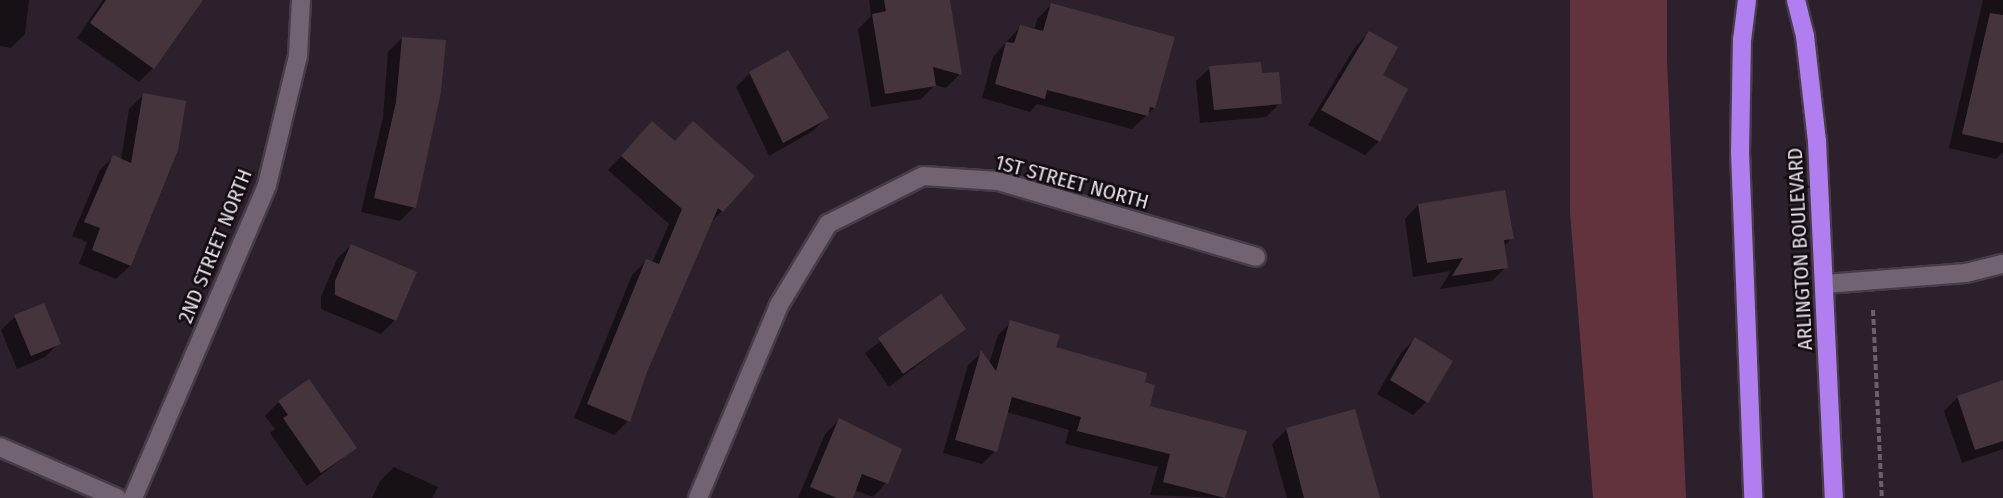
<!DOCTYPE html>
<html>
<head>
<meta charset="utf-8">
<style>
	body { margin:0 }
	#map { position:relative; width:2003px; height:498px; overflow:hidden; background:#2b202c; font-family:"Fira Sans Condensed",sans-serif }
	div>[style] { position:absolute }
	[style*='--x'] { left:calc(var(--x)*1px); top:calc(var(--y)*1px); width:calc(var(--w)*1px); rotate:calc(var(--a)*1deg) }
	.green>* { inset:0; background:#63333d }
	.shadow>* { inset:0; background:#0007 }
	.building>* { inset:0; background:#46343d }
	.path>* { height:4px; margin-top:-2px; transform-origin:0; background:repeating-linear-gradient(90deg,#6b616c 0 6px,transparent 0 9px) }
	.roads { filter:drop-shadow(2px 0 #473c47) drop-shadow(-2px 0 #473c47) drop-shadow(0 2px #473c47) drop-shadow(0 -2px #473c47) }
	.street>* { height:18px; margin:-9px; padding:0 9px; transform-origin:9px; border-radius:9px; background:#716371 }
	.highway>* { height:18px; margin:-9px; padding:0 9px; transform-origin:9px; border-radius:9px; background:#b17eef }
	span { translate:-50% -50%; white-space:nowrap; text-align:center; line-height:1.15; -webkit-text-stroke:5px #110b11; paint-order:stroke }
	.street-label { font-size:21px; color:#e7dfe7 }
</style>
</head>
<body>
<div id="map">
	<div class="green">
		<div style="clip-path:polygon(1570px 0,1667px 0,1667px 60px,1686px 498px,1593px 498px,1570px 212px)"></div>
	</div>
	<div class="shadow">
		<div style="clip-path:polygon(0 0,29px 0,25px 34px,11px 48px,0 46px)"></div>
		<div style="clip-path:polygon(103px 0,188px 0,153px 68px,139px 82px,77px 38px)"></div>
		<div style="clip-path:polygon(869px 0,948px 0,960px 74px,946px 88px,935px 85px,921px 99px,871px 107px,858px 29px,871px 16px)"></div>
		<div style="clip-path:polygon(1983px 0,2003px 0,2003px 152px,1996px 159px,1949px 148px)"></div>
		<div style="clip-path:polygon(1051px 5px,1154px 108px,1132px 129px,1037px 104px,1030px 112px,982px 98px,993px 57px,1020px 27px,1034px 31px,1037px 19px)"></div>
		<div style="clip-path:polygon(1369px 33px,1381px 75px,1406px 89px,1379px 141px,1365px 155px,1308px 125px,1355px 47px)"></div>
		<div style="clip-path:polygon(402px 38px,414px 207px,400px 221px,361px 212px,383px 117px,388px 52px)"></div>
		<div style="clip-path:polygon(1210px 68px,1261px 75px,1280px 103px,1266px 117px,1200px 123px,1196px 81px)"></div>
		<div style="clip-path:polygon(750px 73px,827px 117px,813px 131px,769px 156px,736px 87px)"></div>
		<div style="clip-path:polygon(143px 95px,130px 266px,116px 279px,79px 264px,87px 242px,72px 236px,100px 170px,113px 157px,121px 160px,129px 109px)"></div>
		<div style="clip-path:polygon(652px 123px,722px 211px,710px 223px,645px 372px,628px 421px,614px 435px,574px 418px,632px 275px,646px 261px,652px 263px,669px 224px,608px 170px)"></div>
		<div style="clip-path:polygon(1418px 205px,1512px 238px,1503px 247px,1506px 267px,1492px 281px,1440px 289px,1451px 271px,1413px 277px,1405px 219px)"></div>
		<div style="clip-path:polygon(351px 245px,395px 320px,381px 334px,321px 309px,321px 297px,337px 259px)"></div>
		<div style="clip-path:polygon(940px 296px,964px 329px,889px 387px,865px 353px)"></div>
		<div style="clip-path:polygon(15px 317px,59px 343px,45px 357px,17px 369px,1px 330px)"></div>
		<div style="clip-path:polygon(1011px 322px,1054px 348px,1143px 383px,1148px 407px,1245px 432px,1224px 498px,1150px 495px,1158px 467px,1065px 444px,1069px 430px,1007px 412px,995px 451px,982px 464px,943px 453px,968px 365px,981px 353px,989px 364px,998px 335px)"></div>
		<div style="clip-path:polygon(1415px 339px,1426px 402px,1413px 415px,1377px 394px,1401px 353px)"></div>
		<div style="clip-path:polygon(2003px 382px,2003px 449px,1962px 463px,1944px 411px,1958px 397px)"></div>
		<div style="clip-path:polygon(279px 402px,355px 448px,307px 486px,270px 433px,275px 429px,265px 416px)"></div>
		<div style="clip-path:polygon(1354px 411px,1378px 498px,1287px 498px,1272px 444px,1286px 430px)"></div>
		<div style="clip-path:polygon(839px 420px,900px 450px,886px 483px,873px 497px,854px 490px,851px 498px,798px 498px,825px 434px)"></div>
		<div style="clip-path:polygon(394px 467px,438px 487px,432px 498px,372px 498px,380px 481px)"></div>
	</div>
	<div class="building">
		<div style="clip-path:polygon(106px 0,203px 0,154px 69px,90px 23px)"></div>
		<div style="clip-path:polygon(884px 0,950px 0,962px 75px,933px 67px,936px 86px,885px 94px,872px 14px,886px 11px)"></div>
		<div style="clip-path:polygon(1051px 3px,1175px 37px,1155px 108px,1150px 107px,1148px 116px,1047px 90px,1045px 99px,995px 84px,1006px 42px,1014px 43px,1020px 25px,1043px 31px)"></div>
		<div style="clip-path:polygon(1990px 13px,2003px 15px,2003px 143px,1962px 134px)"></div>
		<div style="clip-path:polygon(1369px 31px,1398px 47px,1383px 75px,1408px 89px,1380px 142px,1321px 110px)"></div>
		<div style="clip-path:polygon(402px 37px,446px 40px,441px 92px,416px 208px,374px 198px,396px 102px)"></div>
		<div style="clip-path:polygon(788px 50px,829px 118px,783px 143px,749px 72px)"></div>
		<div style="clip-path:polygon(1261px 62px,1262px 73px,1279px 72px,1282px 104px,1214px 110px,1209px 66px)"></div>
		<div style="clip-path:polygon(143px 93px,186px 101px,178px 150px,131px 266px,92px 250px,100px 228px,84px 222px,113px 155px,131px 163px)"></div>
		<div style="clip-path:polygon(652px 121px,675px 141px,693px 121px,755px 176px,723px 212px,718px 208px,647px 372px,630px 422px,587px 404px,646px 259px,659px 264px,682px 209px,621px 156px)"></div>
		<div style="clip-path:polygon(1505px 190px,1514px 239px,1504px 240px,1508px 268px,1452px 276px,1463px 258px,1427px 263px,1418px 204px)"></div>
		<div style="clip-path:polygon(351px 244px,417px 272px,396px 321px,335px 295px,335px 281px)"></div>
		<div style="clip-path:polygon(941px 294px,966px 329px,903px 374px,878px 338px)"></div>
		<div style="clip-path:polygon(44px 303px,61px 344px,31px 356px,14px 315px)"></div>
		<div style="clip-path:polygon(1010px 320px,1060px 335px,1056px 347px,1147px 373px,1145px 382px,1155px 385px,1150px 406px,1247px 431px,1225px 498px,1163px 482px,1170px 454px,1077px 431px,1081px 417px,1012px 397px,997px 452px,955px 440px,981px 350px,996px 371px)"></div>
		<div style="clip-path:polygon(1415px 337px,1453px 361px,1428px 403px,1390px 380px)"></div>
		<div style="clip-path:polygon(309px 379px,357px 448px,321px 473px,283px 418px,288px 415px,278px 401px)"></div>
		<div style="clip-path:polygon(2003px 380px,2003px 441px,1975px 450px,1957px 396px)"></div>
		<div style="clip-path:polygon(1355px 409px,1380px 498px,1304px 498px,1286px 428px)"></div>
		<div style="clip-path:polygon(839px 418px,902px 449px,888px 484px,862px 474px,853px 498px,837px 498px,810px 487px)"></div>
	</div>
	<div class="path">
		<div style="--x:1873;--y:310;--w:188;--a:87.3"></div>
	</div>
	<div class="roads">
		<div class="street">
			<div style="--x:1825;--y:284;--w:141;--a:-4.5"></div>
			<div style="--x:1966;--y:273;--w:38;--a:-14"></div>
			<div style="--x:0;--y:447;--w:128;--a:23.6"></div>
			<div style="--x:133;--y:498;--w:340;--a:-66.8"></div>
			<div style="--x:267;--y:185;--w:133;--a:-76.5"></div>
			<div style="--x:298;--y:56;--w:56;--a:-86.9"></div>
			<div style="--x:698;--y:498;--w:209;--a:-67.2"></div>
			<div style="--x:779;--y:305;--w:95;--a:-58.8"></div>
			<div style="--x:828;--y:224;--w:106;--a:-26.8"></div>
			<div style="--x:923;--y:176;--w:75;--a:3.8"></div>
			<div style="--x:998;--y:181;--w:269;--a:16.4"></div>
		</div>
		<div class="highway">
			<div style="--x:1747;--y:0;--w:39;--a:97"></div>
			<div style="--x:1742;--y:39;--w:113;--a:91"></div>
			<div style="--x:1740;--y:152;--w:346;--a:87.8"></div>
			<div style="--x:1796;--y:0;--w:37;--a:76"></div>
			<div style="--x:1805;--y:36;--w:106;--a:83.5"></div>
			<div style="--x:1817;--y:141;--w:357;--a:87.3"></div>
		</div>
	</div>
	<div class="street-label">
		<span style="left:1072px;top:182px;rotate:15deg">1ST STREET NORTH</span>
		<span style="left:215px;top:246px;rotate:-68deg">2ND STREET NORTH</span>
		<span style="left:1800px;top:249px;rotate:-93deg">ARLINGTON BOULEVARD</span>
	</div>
</div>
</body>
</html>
